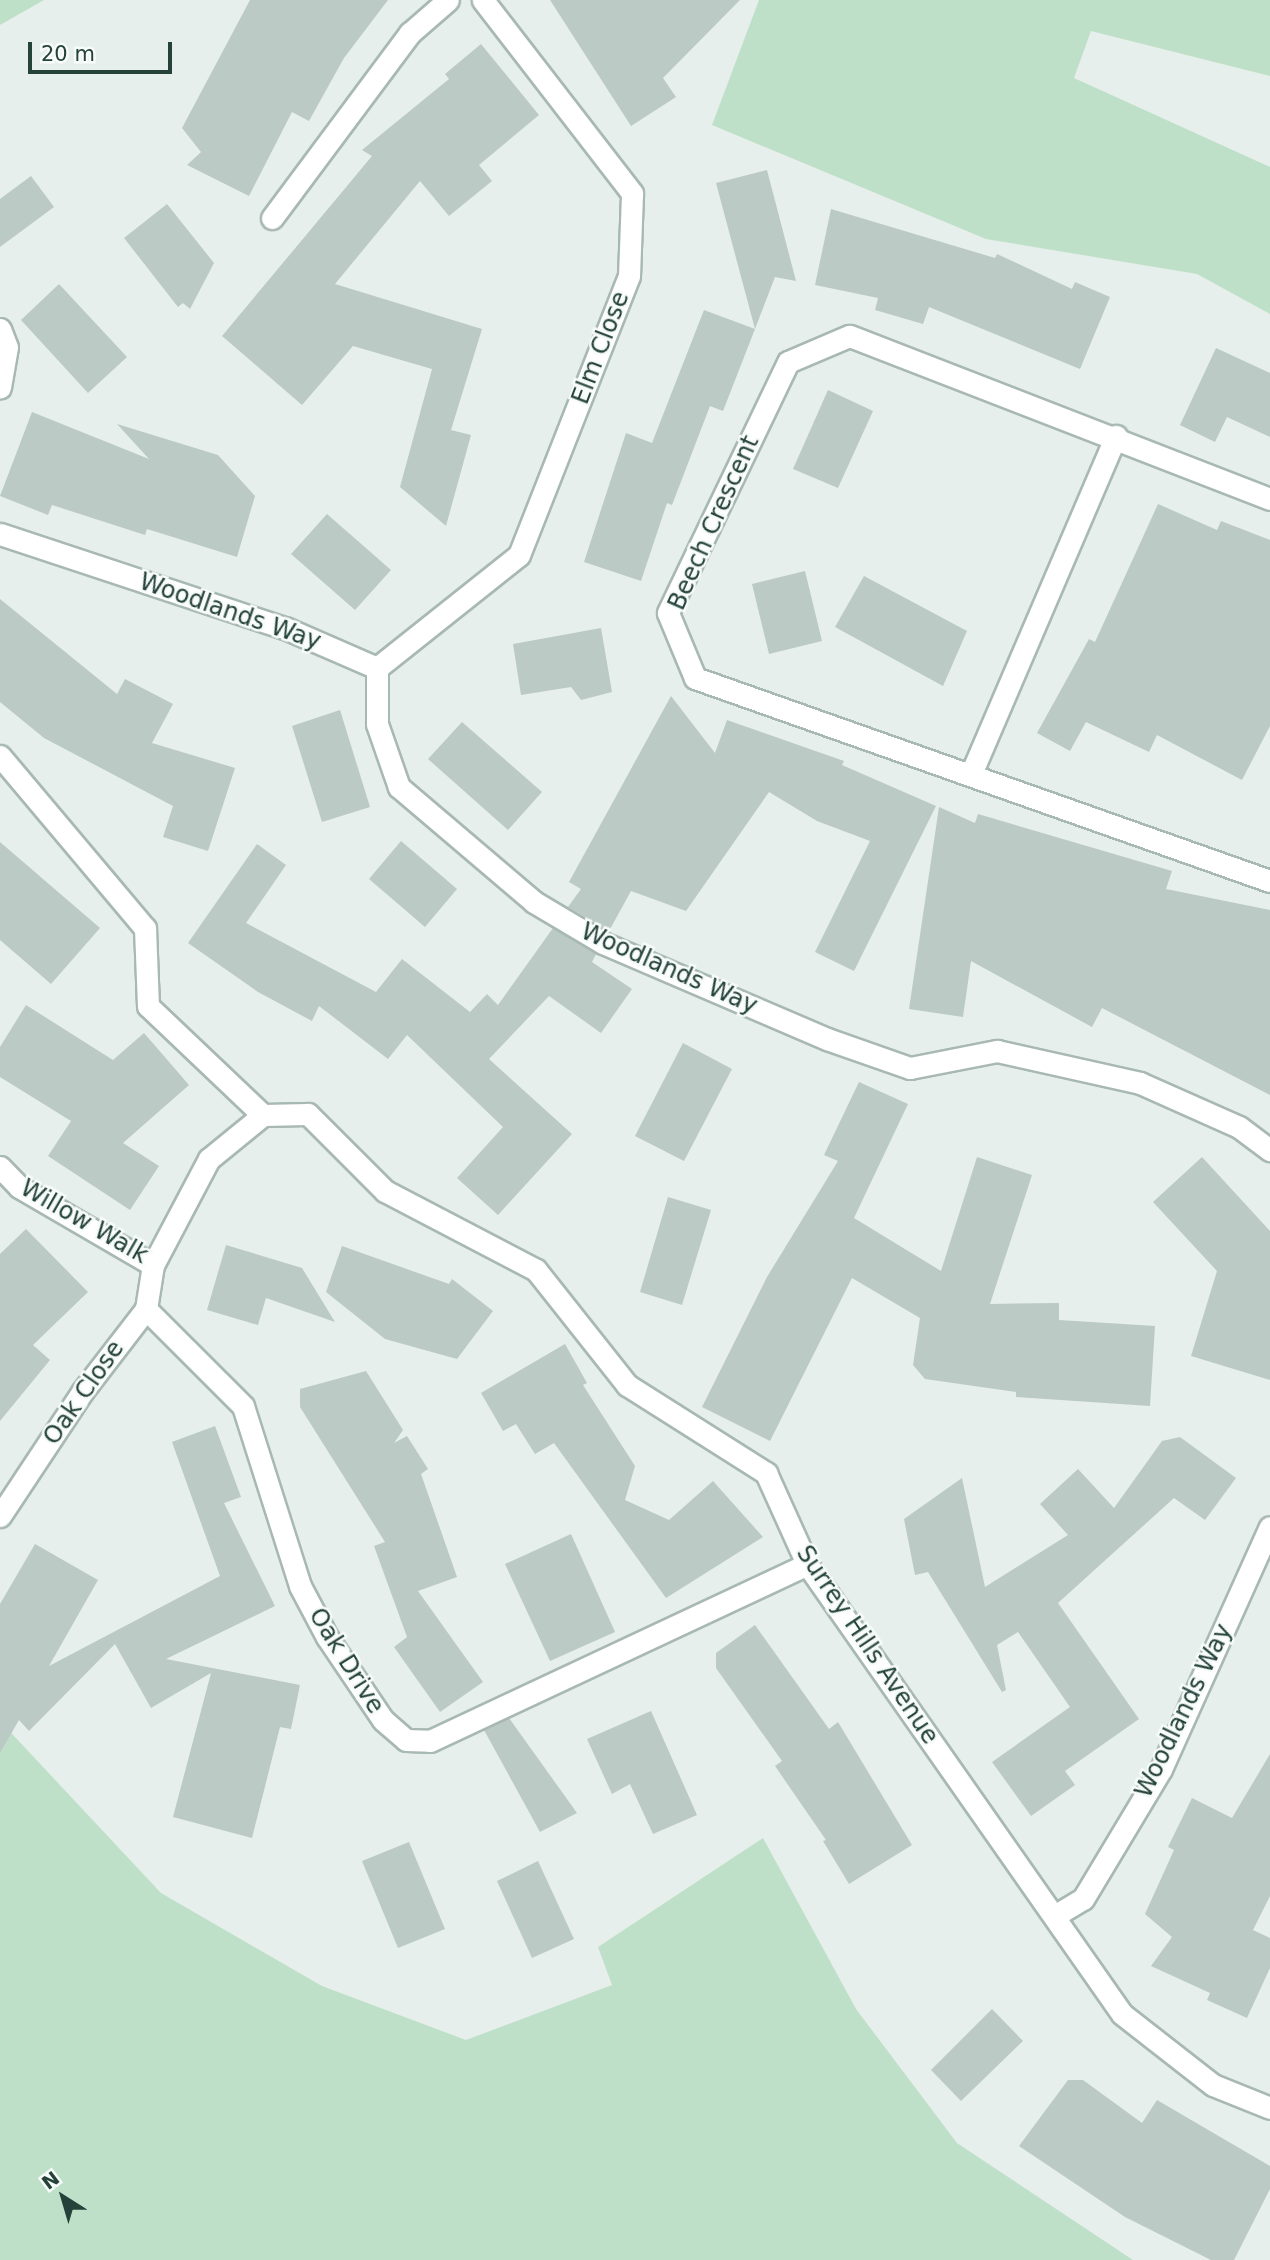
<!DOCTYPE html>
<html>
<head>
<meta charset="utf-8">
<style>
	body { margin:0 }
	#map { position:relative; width:1270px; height:2260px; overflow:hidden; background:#e6efeb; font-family:"DejaVu Sans",sans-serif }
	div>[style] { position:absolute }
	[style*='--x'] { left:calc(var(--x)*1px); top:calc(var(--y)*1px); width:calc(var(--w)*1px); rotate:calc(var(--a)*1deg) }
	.green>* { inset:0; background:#bfe0c8 }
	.building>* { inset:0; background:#bbcac4 }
	.roads { filter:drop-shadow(2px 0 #a8b8b2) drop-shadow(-2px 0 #a8b8b2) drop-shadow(0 2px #a8b8b2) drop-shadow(0 -2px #a8b8b2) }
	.minor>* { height:21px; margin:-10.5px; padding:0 10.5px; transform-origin:10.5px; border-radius:10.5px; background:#fff }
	span { translate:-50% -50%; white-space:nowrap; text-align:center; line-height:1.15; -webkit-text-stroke:5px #f7fbf9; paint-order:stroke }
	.street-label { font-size:24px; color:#24423a }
	.north { position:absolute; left:28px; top:2162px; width:70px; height:70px; -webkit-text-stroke:5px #f7fbf9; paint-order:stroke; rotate:323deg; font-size:19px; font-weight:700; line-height:28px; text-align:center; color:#24423a }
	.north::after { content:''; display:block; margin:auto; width:24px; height:32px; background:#24423a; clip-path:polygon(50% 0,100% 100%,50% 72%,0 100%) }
	.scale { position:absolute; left:28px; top:42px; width:144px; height:32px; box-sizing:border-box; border:4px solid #24423a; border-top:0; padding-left:9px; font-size:21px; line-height:24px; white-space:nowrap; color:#24423a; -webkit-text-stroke:5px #f7fbf9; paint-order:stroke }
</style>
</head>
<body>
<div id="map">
	<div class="green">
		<div style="clip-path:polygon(0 0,44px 0,0 25px)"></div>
		<div style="clip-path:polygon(759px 0,1270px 0,1270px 76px,1091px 31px,1074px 78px,1270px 167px,1270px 314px,1197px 274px,986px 239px,712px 125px)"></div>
		<div style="clip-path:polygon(0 1721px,161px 1893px,322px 1986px,466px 2040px,612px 1985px,598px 1947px,763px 1838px,856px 2009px,957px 2143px,1133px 2260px,0 2260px)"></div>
	</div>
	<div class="building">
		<div style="clip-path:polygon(250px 0,388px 0,344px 58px,309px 121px,292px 112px,249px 196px,187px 165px,201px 152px,182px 128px)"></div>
		<div style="clip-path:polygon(550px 0,740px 0,663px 78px,676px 97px,631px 126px)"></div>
		<div style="clip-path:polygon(481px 44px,539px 115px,479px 165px,492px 181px,449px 216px,420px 181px,335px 284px,482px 329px,451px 430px,471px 435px,446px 526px,400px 487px,432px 369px,353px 346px,302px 405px,222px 336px,372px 156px,362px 150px,449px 79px,445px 74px)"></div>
		<div style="clip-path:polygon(767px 170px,796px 281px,775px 277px,755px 329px,716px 183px)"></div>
		<div style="clip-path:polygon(31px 176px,54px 207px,0 247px,0 199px)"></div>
		<div style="clip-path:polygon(167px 204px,214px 263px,190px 309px,183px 303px,178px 307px,124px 238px)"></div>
		<div style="clip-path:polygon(831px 209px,995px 258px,997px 254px,1072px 289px,1075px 282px,1110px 297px,1080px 369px,929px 307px,923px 324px,875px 310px,878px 298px,815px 285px)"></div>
		<div style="clip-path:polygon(59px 284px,127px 357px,88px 393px,21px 320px)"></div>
		<div style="clip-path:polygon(704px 310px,755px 329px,723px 411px,710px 406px,672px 505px,667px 503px,641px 581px,584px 562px,626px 433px,652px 443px)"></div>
		<div style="clip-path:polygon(1216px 348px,1270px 373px,1270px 437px,1227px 417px,1215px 442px,1180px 425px)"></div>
		<div style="clip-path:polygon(828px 390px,873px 411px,838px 488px,793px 469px)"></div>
		<div style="clip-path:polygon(32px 412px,149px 459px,117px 424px,218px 455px,255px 496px,237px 557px,147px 529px,145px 535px,52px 505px,48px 515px,0 496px)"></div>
		<div style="clip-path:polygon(1158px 504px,1217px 530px,1221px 521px,1270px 540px,1270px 726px,1242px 780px,1157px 735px,1149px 752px,1086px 722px,1070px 751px,1037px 733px,1089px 639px,1095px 642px)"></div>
		<div style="clip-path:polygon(327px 514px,391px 570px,355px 610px,291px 554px)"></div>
		<div style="clip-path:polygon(805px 571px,822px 641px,769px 654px,752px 584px)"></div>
		<div style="clip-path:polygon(864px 576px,967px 631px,943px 686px,835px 627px)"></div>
		<div style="clip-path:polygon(0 599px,117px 694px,125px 679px,173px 704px,152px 743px,235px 768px,208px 851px,163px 837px,173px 806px,44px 738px,0 702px)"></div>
		<div style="clip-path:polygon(601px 628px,612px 692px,581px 700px,571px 687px,521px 695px,513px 644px)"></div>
		<div style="clip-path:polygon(671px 696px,715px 753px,727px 720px,844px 761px,842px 765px,936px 806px,854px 971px,815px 952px,870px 841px,817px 821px,769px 792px,686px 911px,631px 891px,609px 931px,568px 907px,581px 889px,569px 882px)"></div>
		<div style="clip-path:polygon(340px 710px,370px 807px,322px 822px,292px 726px)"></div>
		<div style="clip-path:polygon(462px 722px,542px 792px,508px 830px,428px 759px)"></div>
		<div style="clip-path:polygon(939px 807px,975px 823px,978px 814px,1172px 871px,1166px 889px,1270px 910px,1270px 1095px,1102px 1008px,1092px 1027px,971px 961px,963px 1017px,909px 1009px)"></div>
		<div style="clip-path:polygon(401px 841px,457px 889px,425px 927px,369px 879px)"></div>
		<div style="clip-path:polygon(0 842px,100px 928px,51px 984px,0 940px)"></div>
		<div style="clip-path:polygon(257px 844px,286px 865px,246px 923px,376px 992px,402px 959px,470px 1012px,487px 994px,498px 1005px,553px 928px,596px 954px,592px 962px,632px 989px,601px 1033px,549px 996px,489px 1059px,572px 1134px,498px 1215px,457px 1178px,503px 1127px,407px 1035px,388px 1059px,319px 1006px,312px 1021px,258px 992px,188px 943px)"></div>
		<div style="clip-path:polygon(26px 1005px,113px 1060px,144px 1033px,189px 1085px,123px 1143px,159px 1166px,130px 1210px,48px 1156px,71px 1121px,0 1077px,0 1047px)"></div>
		<div style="clip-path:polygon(683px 1043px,732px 1069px,684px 1161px,635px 1136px)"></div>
		<div style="clip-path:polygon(859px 1082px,908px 1104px,854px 1218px,941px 1271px,977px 1157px,1032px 1175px,990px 1304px,1059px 1303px,1059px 1320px,1155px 1326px,1150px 1406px,1016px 1397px,1016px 1392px,925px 1379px,913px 1365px,920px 1318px,852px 1278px,770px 1441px,702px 1407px,767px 1277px,838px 1161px,824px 1155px)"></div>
		<div style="clip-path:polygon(1202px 1157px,1270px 1231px,1270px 1380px,1191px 1356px,1217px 1271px,1153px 1202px)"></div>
		<div style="clip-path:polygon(668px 1197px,711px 1210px,682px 1305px,640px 1292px)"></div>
		<div style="clip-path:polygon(26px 1229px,88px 1292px,33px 1345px,50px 1360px,0 1421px,0 1254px)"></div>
		<div style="clip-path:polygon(226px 1245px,302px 1268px,335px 1322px,266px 1298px,258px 1325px,207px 1310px)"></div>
		<div style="clip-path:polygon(342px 1246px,449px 1284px,452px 1279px,493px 1311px,457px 1359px,385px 1339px,326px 1292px)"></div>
		<div style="clip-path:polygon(565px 1344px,587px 1383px,583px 1385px,635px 1466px,625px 1500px,669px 1520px,713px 1481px,763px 1537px,666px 1598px,554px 1443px,535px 1454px,516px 1424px,503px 1431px,481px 1393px)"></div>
		<div style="clip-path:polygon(366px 1371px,403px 1430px,394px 1443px,407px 1436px,428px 1469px,421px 1474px,457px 1577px,418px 1591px,483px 1682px,440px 1712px,394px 1647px,407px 1637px,374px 1546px,385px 1542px,300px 1407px,300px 1389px)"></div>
		<div style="clip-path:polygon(215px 1426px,241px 1497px,224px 1503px,275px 1606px,166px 1659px,300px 1685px,291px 1729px,280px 1727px,252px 1838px,173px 1817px,211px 1673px,151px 1708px,115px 1644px,29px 1731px,19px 1720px,0 1753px,0 1604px,35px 1544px,98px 1580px,49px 1666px,220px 1576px,172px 1442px)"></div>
		<div style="clip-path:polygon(1180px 1437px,1236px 1478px,1205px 1520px,1174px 1498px,1058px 1603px,1139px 1719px,1065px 1771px,1075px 1785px,1031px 1816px,992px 1762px,1070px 1707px,1018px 1632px,997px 1645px,1006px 1690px,1002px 1692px,928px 1572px,915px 1575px,904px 1519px,962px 1478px,985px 1587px,1068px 1535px,1040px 1504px,1078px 1469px,1114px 1508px,1162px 1441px)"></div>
		<div style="clip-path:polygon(571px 1534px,615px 1632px,550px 1661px,505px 1564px)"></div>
		<div style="clip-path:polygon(755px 1625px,829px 1729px,838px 1722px,912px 1845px,849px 1884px,823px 1841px,826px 1840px,775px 1766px,782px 1761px,716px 1668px,716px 1653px)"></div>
		<div style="clip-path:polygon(651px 1711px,697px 1815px,653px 1834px,630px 1784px,612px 1794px,587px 1739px)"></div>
		<div style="clip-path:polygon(509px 1718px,577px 1813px,540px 1832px,484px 1730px)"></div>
		<div style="clip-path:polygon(1270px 1754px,1270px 1896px,1253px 1930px,1270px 1938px,1270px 1968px,1247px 2018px,1207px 2000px,1210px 1993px,1151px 1966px,1172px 1937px,1145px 1914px,1174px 1850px,1168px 1847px,1192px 1798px,1232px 1818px)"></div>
		<div style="clip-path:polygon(409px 1842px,445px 1929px,398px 1948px,362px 1861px)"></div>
		<div style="clip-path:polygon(538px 1861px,574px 1939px,532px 1958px,497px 1881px)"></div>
		<div style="clip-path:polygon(992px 2009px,1023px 2041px,961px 2101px,931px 2070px)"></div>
		<div style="clip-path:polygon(1068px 2080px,1083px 2080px,1142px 2123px,1157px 2100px,1270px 2166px,1270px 2189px,1234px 2260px,1211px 2260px,1125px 2217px,1019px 2146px)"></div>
	</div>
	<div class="roads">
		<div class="minor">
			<div style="--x:272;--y:218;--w:231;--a:-53.3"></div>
			<div style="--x:410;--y:33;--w:50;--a:-41"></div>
			<div style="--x:0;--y:329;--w:19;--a:69"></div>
			<div style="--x:7;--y:347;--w:41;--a:99.9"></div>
			<div style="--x:1270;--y:499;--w:451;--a:-158.8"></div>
			<div style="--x:849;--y:336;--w:66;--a:156.9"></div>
			<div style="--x:788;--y:362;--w:278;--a:115.6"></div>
			<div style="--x:668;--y:613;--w:70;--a:67.4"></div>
			<div style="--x:695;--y:678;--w:610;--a:19.45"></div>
			<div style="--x:0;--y:534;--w:300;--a:18.3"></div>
			<div style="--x:285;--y:628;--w:100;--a:23.5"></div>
			<div style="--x:377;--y:668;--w:56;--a:90"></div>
			<div style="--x:377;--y:724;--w:67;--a:70.8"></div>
			<div style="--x:399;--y:787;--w:177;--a:40.4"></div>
			<div style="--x:534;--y:902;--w:80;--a:30.7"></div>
			<div style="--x:603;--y:943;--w:244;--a:23.2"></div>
			<div style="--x:827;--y:1039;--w:88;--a:19.3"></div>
			<div style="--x:910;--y:1068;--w:89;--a:-11.1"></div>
			<div style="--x:997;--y:1051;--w:147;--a:12.6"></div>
			<div style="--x:1140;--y:1083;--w:108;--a:24"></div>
			<div style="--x:1239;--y:1127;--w:39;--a:37"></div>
			<div style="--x:377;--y:668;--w:181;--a:-38.5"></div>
			<div style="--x:519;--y:555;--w:300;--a:-68.5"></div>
			<div style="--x:629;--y:276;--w:83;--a:-87.9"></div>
			<div style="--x:632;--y:193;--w:244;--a:-127.7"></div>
			<div style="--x:0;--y:756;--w:225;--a:49.9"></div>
			<div style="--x:145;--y:928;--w:78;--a:87.8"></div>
			<div style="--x:148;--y:1006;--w:158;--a:43.5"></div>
			<div style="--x:263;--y:1115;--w:45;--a:-1.3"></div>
			<div style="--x:308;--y:1114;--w:109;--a:45"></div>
			<div style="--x:385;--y:1191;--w:170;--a:27.6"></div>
			<div style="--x:536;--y:1270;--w:147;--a:51.6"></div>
			<div style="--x:627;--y:1385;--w:165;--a:32.3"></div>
			<div style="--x:766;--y:1473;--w:100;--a:65.7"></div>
			<div style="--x:807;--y:1564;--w:549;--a:55.01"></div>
			<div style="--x:1122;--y:2014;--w:115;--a:38"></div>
			<div style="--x:1213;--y:2085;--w:61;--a:22"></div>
			<div style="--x:971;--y:774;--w:368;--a:-66.8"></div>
			<div style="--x:0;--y:1167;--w:28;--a:46"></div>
			<div style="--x:19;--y:1187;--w:155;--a:30.2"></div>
			<div style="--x:153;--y:1265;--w:120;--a:-62.2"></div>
			<div style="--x:209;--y:1159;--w:70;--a:-39.2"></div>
			<div style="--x:146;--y:1309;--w:137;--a:45"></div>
			<div style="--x:243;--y:1406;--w:189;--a:72.4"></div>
			<div style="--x:300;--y:1586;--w:58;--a:62.1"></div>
			<div style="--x:327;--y:1637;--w:100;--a:56"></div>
			<div style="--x:383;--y:1720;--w:30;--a:41"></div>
			<div style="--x:406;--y:1740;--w:24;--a:2"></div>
			<div style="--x:430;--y:1741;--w:416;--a:-25.1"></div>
			<div style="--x:0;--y:1516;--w:149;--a:-56.5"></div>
			<div style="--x:82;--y:1392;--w:105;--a:-52.4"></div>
			<div style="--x:146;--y:1309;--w:45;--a:-81"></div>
			<div style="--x:1056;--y:1915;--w:31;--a:-31"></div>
			<div style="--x:1083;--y:1899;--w:152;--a:-59"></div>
			<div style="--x:1161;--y:1769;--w:265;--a:-65.8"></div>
		</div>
	</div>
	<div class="street-label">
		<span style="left:601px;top:348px;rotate:-69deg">Elm Close</span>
		<span style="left:714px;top:523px;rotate:-66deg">Beech Crescent</span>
		<span style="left:230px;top:612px;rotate:19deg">Woodlands Way</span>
		<span style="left:669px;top:969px;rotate:24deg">Woodlands Way</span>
		<span style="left:84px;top:1222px;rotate:30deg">Willow Walk</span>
		<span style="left:84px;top:1393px;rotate:-55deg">Oak Close</span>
		<span style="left:867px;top:1645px;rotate:56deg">Surrey Hills Avenue</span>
		<span style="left:346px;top:1661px;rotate:58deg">Oak Drive</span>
		<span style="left:1184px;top:1711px;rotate:-64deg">Woodlands Way</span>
	</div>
	<div class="north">N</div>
	<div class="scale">20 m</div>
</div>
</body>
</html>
